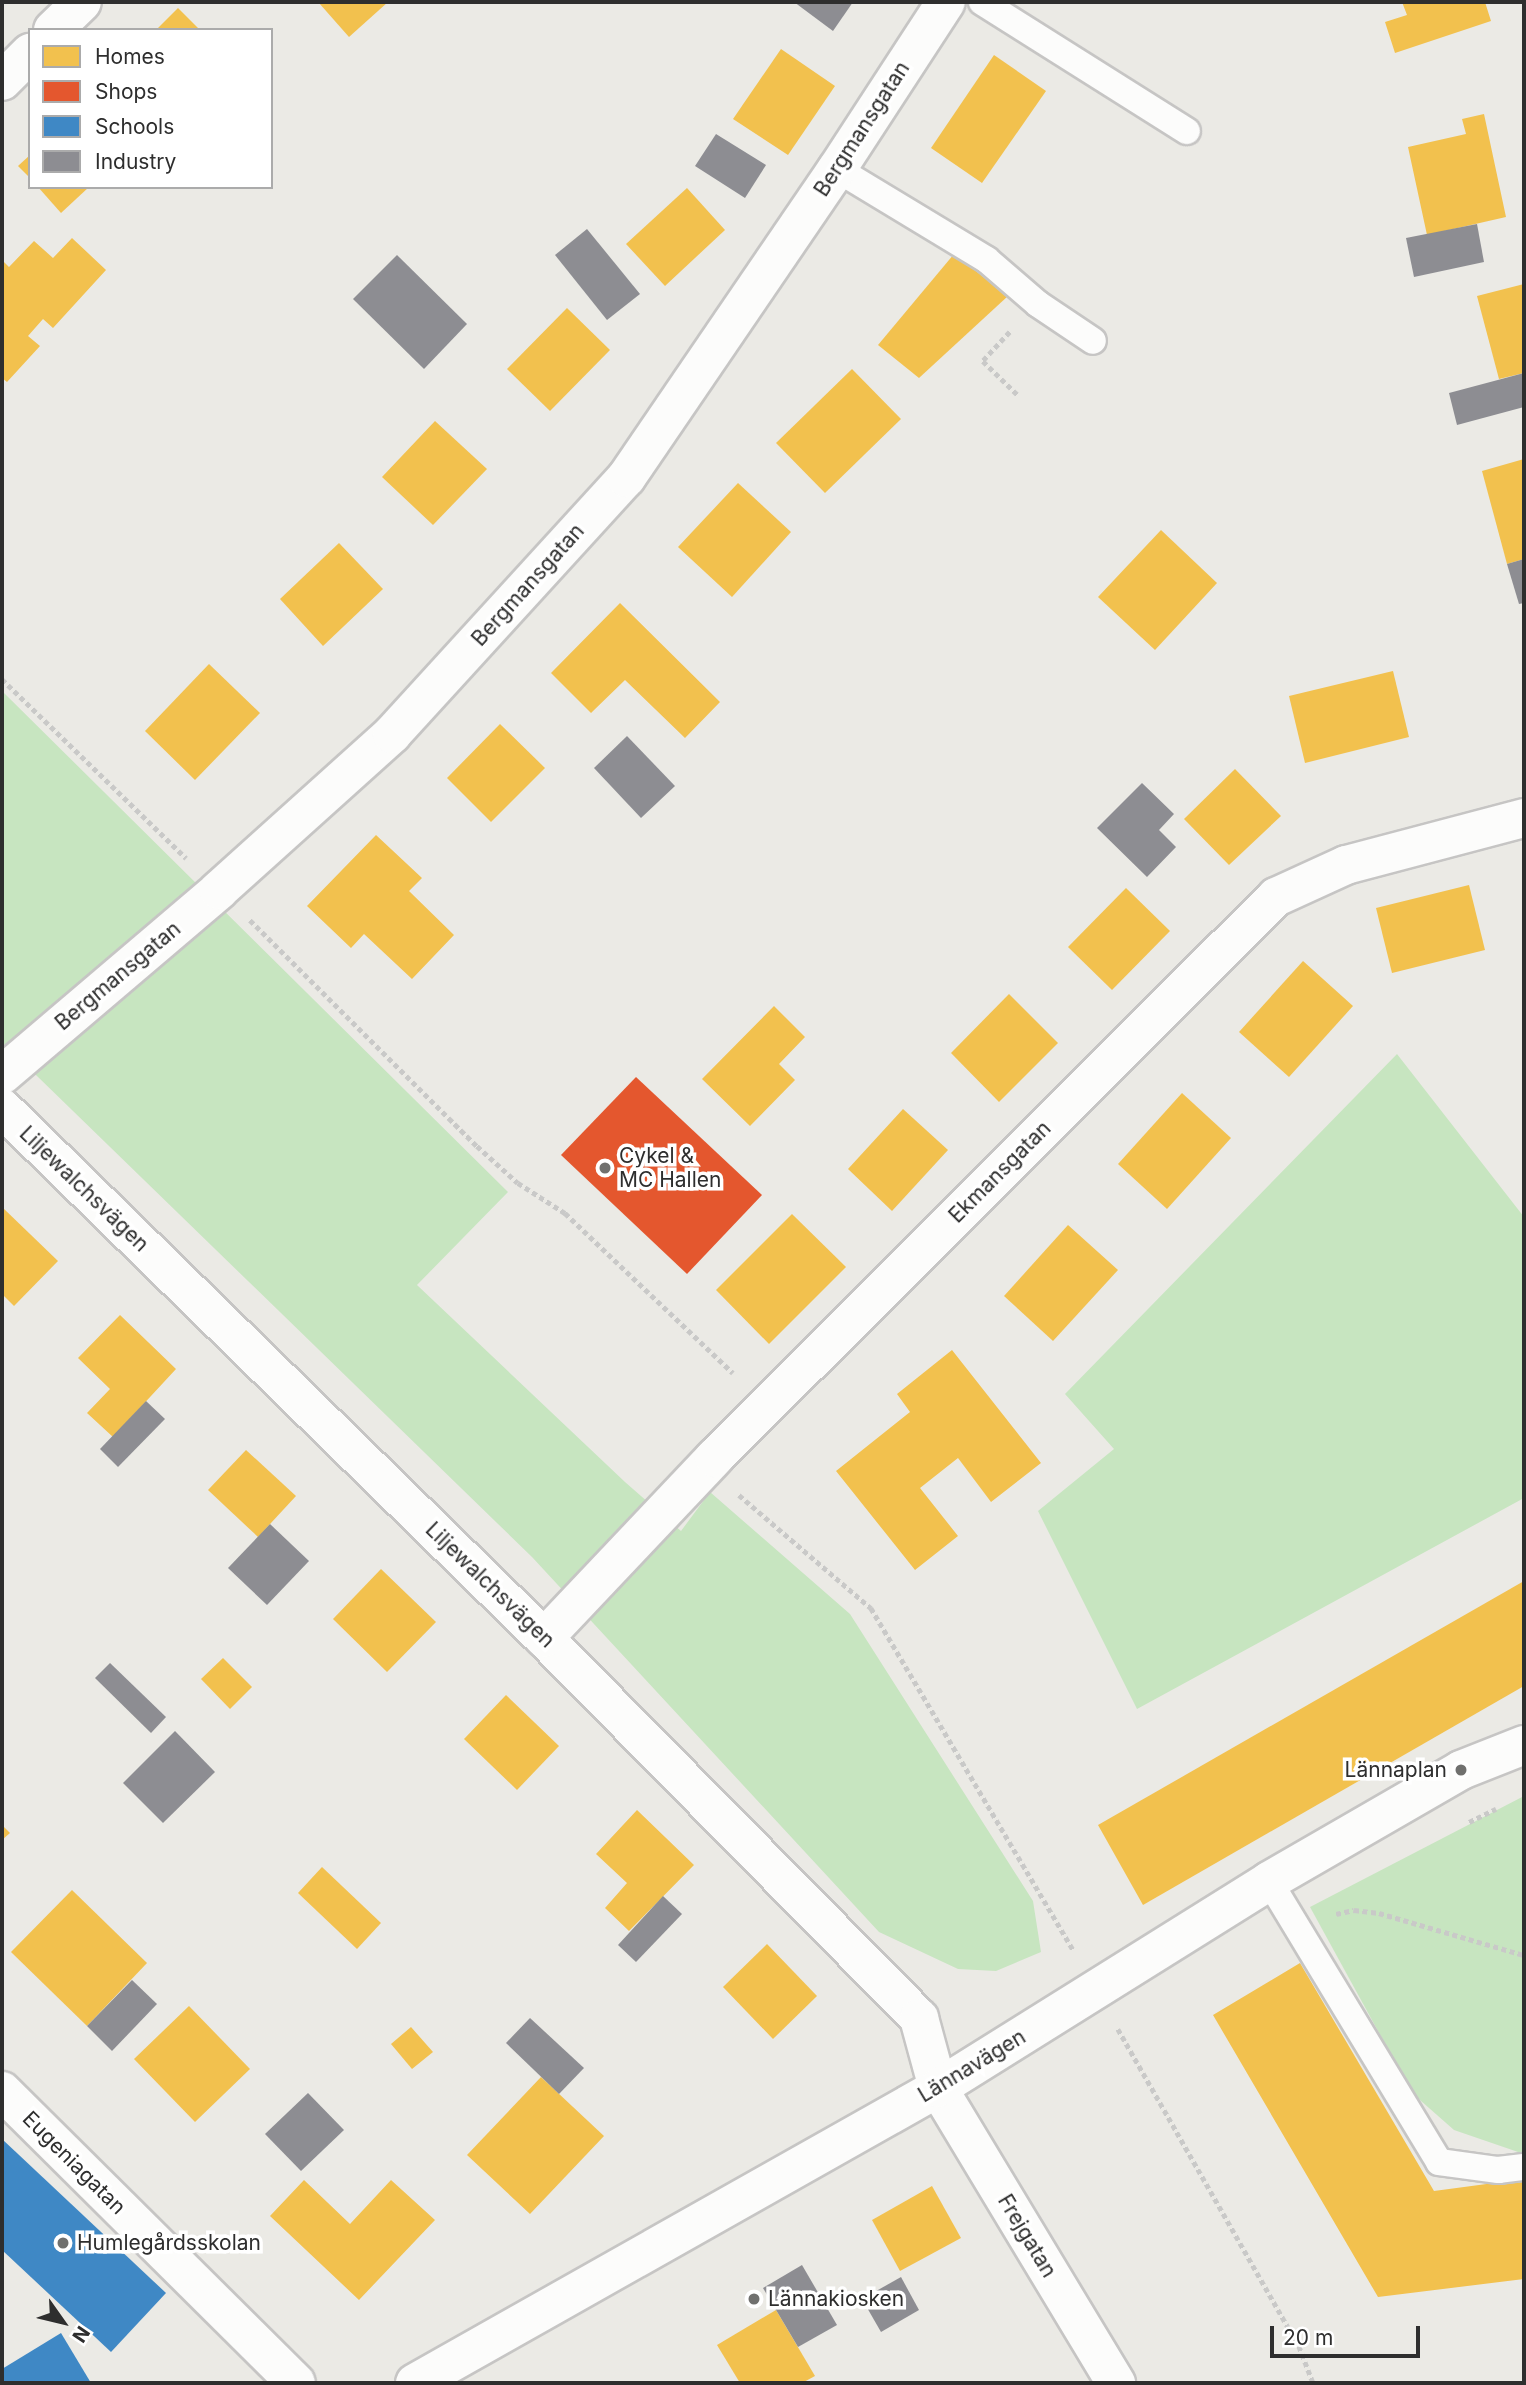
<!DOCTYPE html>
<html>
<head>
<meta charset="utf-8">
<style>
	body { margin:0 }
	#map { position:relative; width:1526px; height:2385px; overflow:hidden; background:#ebeae5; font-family:Inter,sans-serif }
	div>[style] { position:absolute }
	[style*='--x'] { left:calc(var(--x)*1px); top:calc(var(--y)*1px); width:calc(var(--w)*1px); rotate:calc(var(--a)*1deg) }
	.green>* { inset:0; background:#c7e5c0 }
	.homes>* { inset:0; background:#f2c14e }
	.shops>* { inset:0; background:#e4572e }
	.schools>* { inset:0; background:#3f88c5 }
	.industry>* { inset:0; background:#8d8d92 }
	.path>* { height:4.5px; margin-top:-2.25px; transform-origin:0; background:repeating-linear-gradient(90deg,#c9c9c8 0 5px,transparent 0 8.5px) }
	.roads { filter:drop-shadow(2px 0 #c6c5c4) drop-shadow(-2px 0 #c6c5c4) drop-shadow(0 2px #c6c5c4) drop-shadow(0 -2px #c6c5c4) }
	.lane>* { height:26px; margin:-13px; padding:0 13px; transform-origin:13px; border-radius:13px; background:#fcfcfb }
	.street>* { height:38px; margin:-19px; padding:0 19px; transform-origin:19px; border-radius:19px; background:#fcfcfb }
	.dots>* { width:19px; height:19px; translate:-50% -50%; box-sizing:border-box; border:4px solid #fff; border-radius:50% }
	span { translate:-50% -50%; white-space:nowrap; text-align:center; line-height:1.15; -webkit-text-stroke:7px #fff; paint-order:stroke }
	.street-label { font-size:21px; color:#2e2e2e }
	.poi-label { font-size:21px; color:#2e2e2e }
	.left { translate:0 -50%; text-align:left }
	.right { translate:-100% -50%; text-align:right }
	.frame { position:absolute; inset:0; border:4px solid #2e2e2e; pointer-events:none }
	.legend { position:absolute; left:28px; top:28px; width:245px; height:161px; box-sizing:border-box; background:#fff; border:2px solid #ababab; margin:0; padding:9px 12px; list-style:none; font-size:21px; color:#2e2e2e }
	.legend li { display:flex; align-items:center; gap:14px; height:35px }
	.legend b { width:35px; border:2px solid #ababab }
	.north { position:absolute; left:28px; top:2287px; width:70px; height:70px; -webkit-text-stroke:5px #fff; paint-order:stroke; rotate:124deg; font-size:19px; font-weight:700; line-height:28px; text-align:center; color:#2e2e2e }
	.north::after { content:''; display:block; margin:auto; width:24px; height:32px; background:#2e2e2e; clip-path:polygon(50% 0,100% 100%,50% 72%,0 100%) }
	.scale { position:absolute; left:1270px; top:2326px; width:150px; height:32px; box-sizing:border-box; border:4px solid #2e2e2e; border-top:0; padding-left:9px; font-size:21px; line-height:24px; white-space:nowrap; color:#2e2e2e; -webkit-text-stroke:5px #fff; paint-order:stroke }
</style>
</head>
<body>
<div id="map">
	<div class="green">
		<div style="clip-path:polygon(2px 691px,508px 1192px,417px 1285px,625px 1482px,681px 1531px,710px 1492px,850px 1614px,1033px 1901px,1041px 1952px,996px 1971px,958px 1969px,879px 1932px,532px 1557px,2px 1042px)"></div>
		<div style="clip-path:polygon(1397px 1054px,1524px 1217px,1524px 1498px,1137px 1709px,1038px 1511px,1114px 1449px,1065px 1394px)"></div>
		<div style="clip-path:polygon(1524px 1796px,1524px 2153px,1521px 2153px,1454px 2130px,1412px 2093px,1310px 1907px)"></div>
	</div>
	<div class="homes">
		<div style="clip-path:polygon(388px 2px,349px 37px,319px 3px,321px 2px)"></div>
		<div style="clip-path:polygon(1402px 2px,1485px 2px,1491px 21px,1395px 53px,1385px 22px,1407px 15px)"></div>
		<div style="clip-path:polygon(178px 8px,200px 30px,156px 30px)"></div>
		<div style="clip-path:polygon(781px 49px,835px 86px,788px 155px,733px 119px)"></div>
		<div style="clip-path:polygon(994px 55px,1046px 91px,982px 183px,931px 148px)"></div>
		<div style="clip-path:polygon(1484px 114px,1506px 217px,1427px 235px,1408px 147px,1466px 134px,1462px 119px)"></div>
		<div style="clip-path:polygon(30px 155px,30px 178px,18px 166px)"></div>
		<div style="clip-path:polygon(38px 187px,89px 187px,61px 213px)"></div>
		<div style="clip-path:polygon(687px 188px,725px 230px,665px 286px,626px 244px)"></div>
		<div style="clip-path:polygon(72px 238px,106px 270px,53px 328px,43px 319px,28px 336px,40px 346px,7px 382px,2px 378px,2px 260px,9px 267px,34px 241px,53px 258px)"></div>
		<div style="clip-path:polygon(954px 254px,1008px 296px,919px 378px,878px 345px)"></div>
		<div style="clip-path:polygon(1524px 284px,1524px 373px,1499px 379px,1477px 296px)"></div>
		<div style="clip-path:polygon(567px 308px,610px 350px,550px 411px,507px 369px)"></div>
		<div style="clip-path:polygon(852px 369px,901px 419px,825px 493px,776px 443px)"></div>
		<div style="clip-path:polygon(435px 421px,487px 469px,433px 525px,382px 477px)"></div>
		<div style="clip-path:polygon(1524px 459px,1524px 559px,1507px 564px,1482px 471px)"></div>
		<div style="clip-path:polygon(738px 483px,791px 532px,732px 597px,678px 547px)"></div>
		<div style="clip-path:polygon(1161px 530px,1217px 583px,1155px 650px,1098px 597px)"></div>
		<div style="clip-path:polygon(339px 543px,383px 589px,323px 646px,280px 599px)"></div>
		<div style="clip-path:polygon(620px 603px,720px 702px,685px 738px,625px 680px,591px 713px,551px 673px)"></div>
		<div style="clip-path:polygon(209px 664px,260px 713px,195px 780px,145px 731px)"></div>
		<div style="clip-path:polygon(1393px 671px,1409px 737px,1305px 763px,1289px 696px)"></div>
		<div style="clip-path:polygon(500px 724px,545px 768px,491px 822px,447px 778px)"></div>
		<div style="clip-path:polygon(1235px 769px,1281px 816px,1229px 865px,1184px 819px)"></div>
		<div style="clip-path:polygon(376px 835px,422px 878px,409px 891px,454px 935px,412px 979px,364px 934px,351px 948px,307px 906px)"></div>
		<div style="clip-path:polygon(1469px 885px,1485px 950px,1392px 973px,1376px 908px)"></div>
		<div style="clip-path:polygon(1126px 888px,1170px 931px,1112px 990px,1068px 947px)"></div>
		<div style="clip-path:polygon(1303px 961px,1353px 1006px,1289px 1077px,1239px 1032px)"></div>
		<div style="clip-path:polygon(1009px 994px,1058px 1043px,999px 1102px,951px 1053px)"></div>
		<div style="clip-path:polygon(774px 1006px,805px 1037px,779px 1064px,795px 1080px,750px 1126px,702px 1079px)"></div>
		<div style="clip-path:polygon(1182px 1093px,1231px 1138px,1167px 1209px,1118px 1164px)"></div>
		<div style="clip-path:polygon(903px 1109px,948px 1150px,892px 1211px,848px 1169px)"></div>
		<div style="clip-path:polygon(2px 1207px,58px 1261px,14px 1306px,2px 1294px)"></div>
		<div style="clip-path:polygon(792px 1214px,846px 1267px,769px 1344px,716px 1290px)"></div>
		<div style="clip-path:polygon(1068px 1225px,1118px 1270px,1053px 1341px,1004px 1296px)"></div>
		<div style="clip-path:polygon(120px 1315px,176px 1369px,113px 1437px,87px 1413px,110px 1389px,78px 1358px)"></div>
		<div style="clip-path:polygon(952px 1350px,1041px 1463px,991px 1502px,958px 1458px,920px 1488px,958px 1536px,915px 1570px,836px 1471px,910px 1412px,897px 1394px)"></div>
		<div style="clip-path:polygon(246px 1450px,296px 1496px,258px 1537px,208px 1490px)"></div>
		<div style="clip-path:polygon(381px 1569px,436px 1622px,387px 1672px,333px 1619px)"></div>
		<div style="clip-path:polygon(1524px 1581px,1524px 1686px,1143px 1905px,1098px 1825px)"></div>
		<div style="clip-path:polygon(223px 1658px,252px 1687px,230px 1709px,201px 1679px)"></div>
		<div style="clip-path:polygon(506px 1695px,559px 1746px,517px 1790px,464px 1739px)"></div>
		<div style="clip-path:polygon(637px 1810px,694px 1865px,629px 1931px,605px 1908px,627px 1883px,596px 1854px)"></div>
		<div style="clip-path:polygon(2px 1825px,10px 1833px,2px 1840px)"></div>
		<div style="clip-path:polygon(322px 1867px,381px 1923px,357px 1949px,298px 1893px)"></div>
		<div style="clip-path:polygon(72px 1890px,147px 1963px,87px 2026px,11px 1952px)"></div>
		<div style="clip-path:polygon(767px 1944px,817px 1996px,773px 2039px,723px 1987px)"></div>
		<div style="clip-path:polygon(1300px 1963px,1434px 2191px,1524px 2179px,1524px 2279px,1378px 2297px,1213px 2015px)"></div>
		<div style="clip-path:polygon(189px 2006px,250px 2069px,195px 2122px,134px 2059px)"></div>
		<div style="clip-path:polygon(411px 2027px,433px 2052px,412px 2069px,391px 2044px)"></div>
		<div style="clip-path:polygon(541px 2077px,604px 2136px,530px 2214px,467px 2155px)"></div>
		<div style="clip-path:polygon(304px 2180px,350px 2224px,391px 2180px,435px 2220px,359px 2300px,270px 2216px)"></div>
		<div style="clip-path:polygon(932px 2186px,961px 2238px,900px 2271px,872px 2220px)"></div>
		<div style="clip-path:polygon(776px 2310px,815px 2376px,802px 2383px,740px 2383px,717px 2345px)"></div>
	</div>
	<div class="shops">
		<div style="clip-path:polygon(636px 1077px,762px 1195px,687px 1274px,561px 1155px)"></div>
	</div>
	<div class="schools">
		<div style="clip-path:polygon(2px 2139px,166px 2293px,111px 2352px,2px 2250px)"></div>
		<div style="clip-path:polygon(61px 2333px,91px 2383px,2px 2383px,2px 2369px)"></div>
	</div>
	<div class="industry">
		<div style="clip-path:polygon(794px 2px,853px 2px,833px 31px)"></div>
		<div style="clip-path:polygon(716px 134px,766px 165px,745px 198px,695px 166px)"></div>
		<div style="clip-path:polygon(1477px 224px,1484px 262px,1414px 277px,1406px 238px)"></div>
		<div style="clip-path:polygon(587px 229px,640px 294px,607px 320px,555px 255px)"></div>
		<div style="clip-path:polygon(397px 255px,467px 324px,424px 369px,353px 299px)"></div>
		<div style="clip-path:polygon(1524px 373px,1524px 407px,1457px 425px,1449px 393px)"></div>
		<div style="clip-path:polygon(1524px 559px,1524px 603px,1519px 604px,1507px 564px)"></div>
		<div style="clip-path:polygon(627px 736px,675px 786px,641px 818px,594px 768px)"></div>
		<div style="clip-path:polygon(1142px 783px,1174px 814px,1159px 830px,1176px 847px,1147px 877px,1097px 828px)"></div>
		<div style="clip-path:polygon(146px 1401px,165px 1419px,118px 1467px,100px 1449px)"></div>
		<div style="clip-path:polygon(270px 1524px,309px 1561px,267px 1605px,228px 1568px)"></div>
		<div style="clip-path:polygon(110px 1663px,166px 1717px,151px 1733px,95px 1678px)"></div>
		<div style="clip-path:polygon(175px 1731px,215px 1772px,163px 1823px,123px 1783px)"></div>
		<div style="clip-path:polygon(663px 1896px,682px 1914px,636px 1962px,618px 1945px)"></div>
		<div style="clip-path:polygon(132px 1980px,157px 2004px,112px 2051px,87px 2026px)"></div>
		<div style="clip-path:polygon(530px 2018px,584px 2068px,559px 2094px,506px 2043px)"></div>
		<div style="clip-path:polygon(308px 2093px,344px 2130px,301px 2171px,265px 2134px)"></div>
		<div style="clip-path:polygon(802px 2265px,837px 2325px,798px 2347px,763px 2288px)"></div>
		<div style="clip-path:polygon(901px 2277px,919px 2310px,881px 2332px,862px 2299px)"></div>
	</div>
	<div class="path">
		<div style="--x:1010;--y:332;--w:40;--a:133"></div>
		<div style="--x:983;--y:361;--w:49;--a:44.2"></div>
		<div style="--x:2;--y:679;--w:257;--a:44.2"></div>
		<div style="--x:250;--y:920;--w:320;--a:44.9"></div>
		<div style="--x:477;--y:1146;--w:55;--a:42.1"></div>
		<div style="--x:518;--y:1183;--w:56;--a:32.6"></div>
		<div style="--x:565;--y:1213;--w:232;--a:43.6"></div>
		<div style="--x:739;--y:1495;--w:174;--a:40.6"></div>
		<div style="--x:871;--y:1608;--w:399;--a:59.4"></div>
		<div style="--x:1469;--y:1822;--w:30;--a:-26"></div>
		<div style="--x:1336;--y:1914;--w:18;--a:-13"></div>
		<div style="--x:1354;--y:1910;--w:25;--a:7"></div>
		<div style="--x:1379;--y:1913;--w:151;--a:16.2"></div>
		<div style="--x:1118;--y:2029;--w:365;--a:60.3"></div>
		<div style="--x:1299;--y:2346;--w:40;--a:69"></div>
	</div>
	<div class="roads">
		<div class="lane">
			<div style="--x:982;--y:2;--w:242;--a:32.2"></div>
			<div style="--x:837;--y:169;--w:175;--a:31.2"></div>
			<div style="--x:987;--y:260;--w:67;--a:40.8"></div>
			<div style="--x:1038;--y:304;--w:66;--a:33.9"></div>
			<div style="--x:1269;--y:1881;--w:328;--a:58.8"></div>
			<div style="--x:1439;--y:2162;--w:60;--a:7.7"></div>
			<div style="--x:1498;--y:2170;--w:26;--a:-7"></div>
		</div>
		<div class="street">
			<div style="--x:53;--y:30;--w:40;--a:-44"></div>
			<div style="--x:2;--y:81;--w:40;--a:-45"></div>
			<div style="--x:2;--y:1075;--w:285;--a:-40.4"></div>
			<div style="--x:219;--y:890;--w:233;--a:-42"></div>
			<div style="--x:392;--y:734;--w:347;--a:-47.6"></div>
			<div style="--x:626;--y:478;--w:374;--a:-55.7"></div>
			<div style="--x:837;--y:169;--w:199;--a:-56.9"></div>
			<div style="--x:2;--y:1108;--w:758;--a:44.36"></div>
			<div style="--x:544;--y:1638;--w:534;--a:45.38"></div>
			<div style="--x:919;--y:2018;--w:73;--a:74.8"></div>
			<div style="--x:938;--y:2088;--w:345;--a:58.9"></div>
			<div style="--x:544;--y:1638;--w:248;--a:-46.6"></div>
			<div style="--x:714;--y:1458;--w:794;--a:-44.95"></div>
			<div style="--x:1276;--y:897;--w:77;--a:-24.6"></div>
			<div style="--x:1346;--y:865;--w:184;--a:-14.8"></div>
			<div style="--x:2;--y:2091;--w:414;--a:44.8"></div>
			<div style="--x:415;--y:2383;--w:600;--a:-29.43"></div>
			<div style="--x:938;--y:2088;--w:390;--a:-32"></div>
			<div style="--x:1269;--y:1881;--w:222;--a:-30"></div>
			<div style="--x:1461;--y:1770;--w:68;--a:-21.6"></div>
		</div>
	</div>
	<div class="dots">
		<div style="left:605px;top:1168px;background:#70706e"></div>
		<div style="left:1461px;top:1770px;background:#70706e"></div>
		<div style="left:63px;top:2243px;background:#70706e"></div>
		<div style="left:754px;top:2299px;background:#70706e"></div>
	</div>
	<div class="street-label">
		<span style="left:862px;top:129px;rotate:-57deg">Bergmansgatan</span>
		<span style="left:528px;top:585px;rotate:-48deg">Bergmansgatan</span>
		<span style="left:118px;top:976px;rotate:-40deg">Bergmansgatan</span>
		<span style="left:1000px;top:1172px;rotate:-45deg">Ekmansgatan</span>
		<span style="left:84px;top:1189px;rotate:44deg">Liljewalchsvägen</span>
		<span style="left:490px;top:1585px;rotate:44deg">Liljewalchsvägen</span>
		<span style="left:972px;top:2066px;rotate:-31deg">Lännavägen</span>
		<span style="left:74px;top:2163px;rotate:45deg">Eugeniagatan</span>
		<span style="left:1027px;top:2236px;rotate:59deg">Frejgatan</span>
	</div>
	<div class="poi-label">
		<span class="left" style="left:619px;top:1168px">Cykel &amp;<br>MC Hallen</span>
		<span class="right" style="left:1447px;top:1770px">Lännaplan</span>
		<span class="left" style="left:77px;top:2243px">Humlegårdsskolan</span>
		<span class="left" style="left:768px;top:2299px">Lännakiosken</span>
	</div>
	<div class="frame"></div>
	<ul class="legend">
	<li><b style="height:19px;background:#f2c14e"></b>Homes</li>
	<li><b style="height:19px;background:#e4572e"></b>Shops</li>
	<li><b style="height:19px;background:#3f88c5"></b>Schools</li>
	<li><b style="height:19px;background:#8d8d92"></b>Industry</li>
	</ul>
	<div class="north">N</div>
	<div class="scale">20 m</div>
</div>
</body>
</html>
